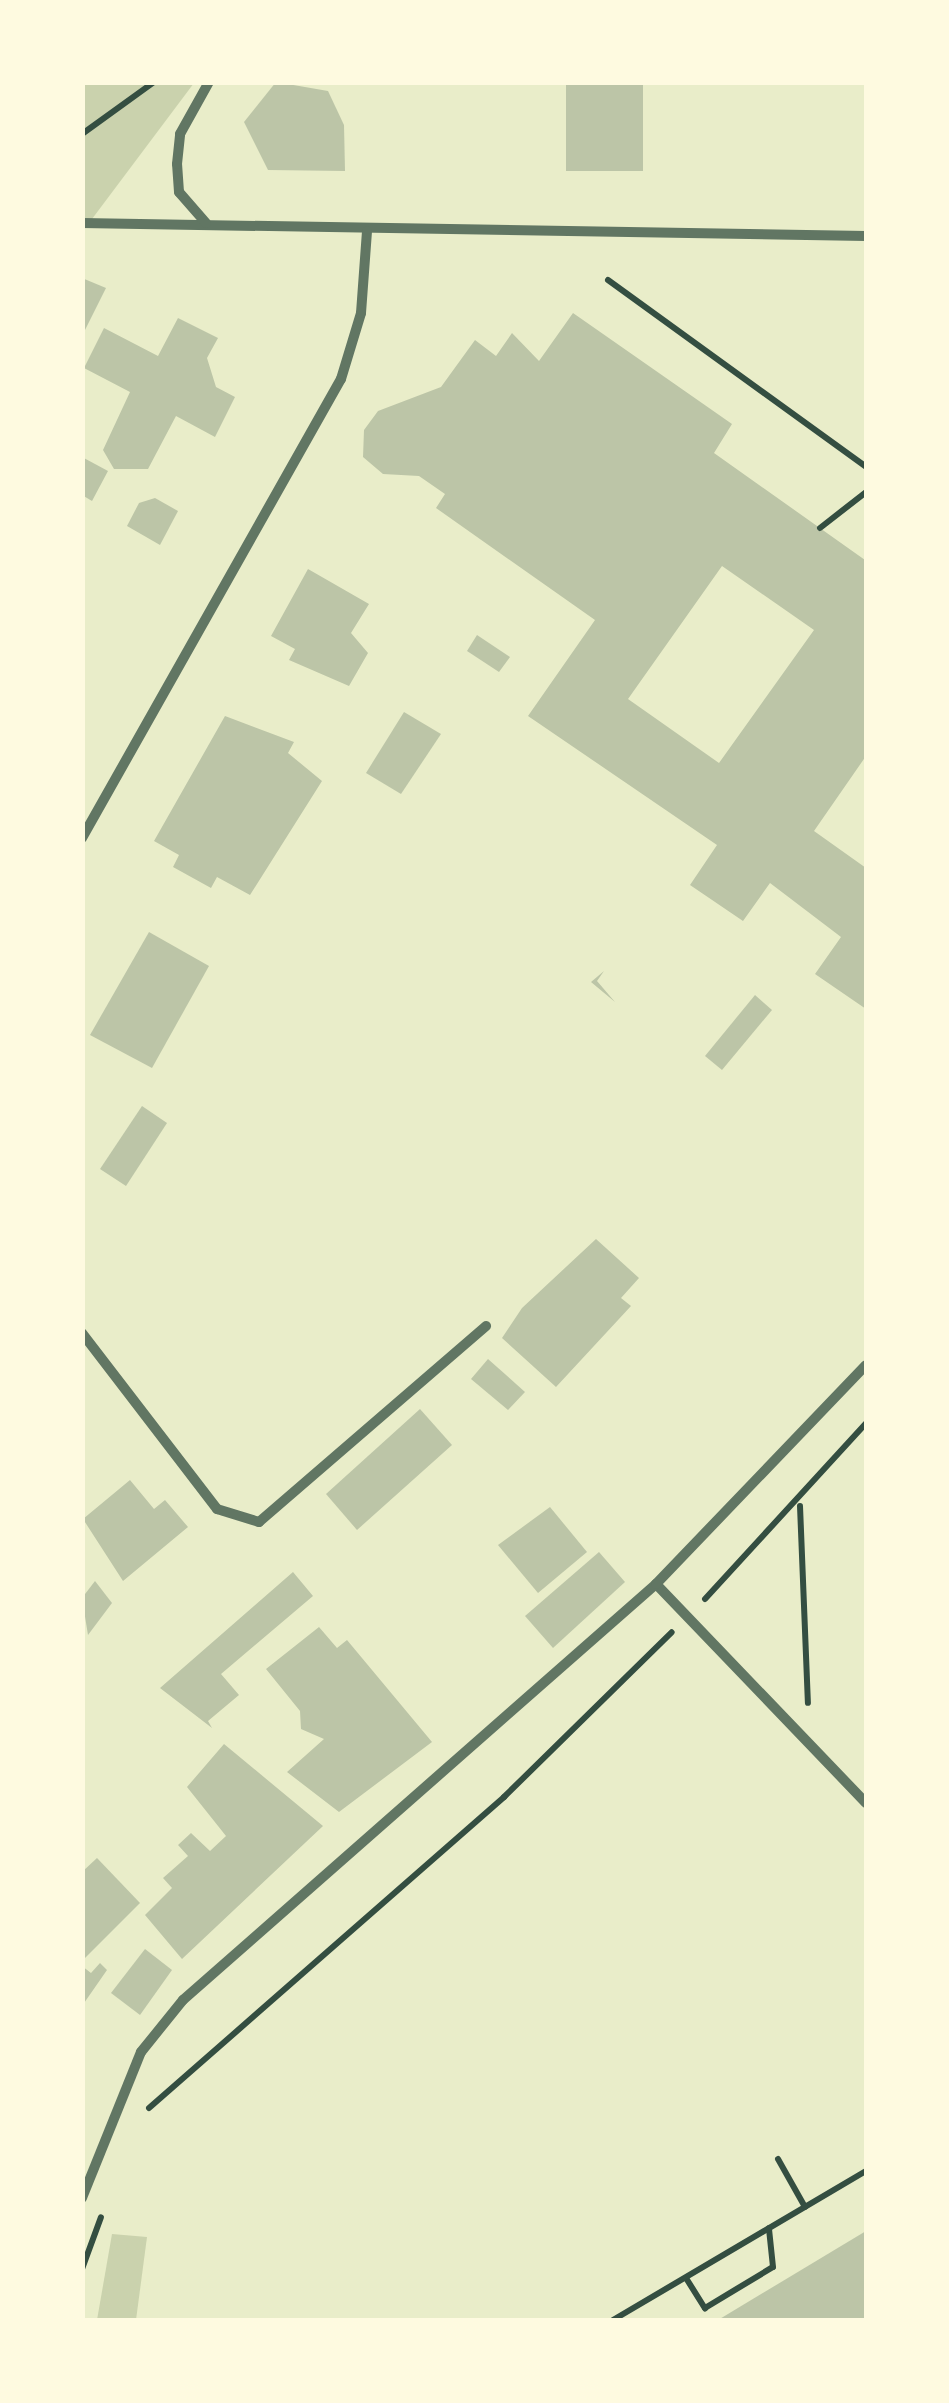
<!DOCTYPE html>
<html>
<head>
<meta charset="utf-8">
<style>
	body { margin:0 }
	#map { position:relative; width:949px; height:2403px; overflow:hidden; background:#e9edc9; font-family:"Fira Sans Condensed",sans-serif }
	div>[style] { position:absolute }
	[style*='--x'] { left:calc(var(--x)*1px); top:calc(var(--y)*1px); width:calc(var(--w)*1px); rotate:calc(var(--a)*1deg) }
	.green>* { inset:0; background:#cad2ad }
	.building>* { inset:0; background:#bcc5a7 }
	.path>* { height:6px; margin:-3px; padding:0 3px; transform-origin:3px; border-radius:3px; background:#344e41 }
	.minor>* { height:10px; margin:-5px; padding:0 5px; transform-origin:5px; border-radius:5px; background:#617663 }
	span { translate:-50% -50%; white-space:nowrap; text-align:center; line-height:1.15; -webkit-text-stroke:10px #fefae0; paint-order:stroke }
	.frame { position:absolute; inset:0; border:85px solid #fefae0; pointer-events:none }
</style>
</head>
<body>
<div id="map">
	<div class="green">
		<div style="clip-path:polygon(83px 83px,194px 83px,83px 231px)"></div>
		<div style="clip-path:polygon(112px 2234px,147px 2237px,136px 2320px,97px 2320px)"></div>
	</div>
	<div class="building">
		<div style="clip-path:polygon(276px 82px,328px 91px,344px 125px,345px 171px,268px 170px,244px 122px)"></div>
		<div style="clip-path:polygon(566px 82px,643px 82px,643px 171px,566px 171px)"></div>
		<div style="clip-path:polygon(82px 278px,106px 288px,82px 336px)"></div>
		<div style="clip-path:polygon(evenodd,573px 313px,732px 424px,714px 453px,865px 560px,866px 756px,814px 831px,866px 868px,866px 1009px,815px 974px,841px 937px,770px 883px,743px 921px,690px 885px,717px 845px,528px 716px,595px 620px,436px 508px,445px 494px,419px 476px,383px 474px,363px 457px,364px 430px,378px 411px,441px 387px,475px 340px,496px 356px,512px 333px,539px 361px,573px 313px,722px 566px,814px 630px,719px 763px,628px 699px,722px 566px)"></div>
		<div style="clip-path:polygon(178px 318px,218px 338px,207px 358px,216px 387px,235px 397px,215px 437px,176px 416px,148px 469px,114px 469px,103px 450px,130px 392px,84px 368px,104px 328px,158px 356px)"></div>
		<div style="clip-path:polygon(82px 457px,108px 471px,92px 501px,82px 495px)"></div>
		<div style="clip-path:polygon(155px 498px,178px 511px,160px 545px,127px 526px,139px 503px)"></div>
		<div style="clip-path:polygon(308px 569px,369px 604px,351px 633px,368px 653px,349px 686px,289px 660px,295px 649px,271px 636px)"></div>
		<div style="clip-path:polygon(477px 635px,510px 657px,499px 672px,467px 651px)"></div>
		<div style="clip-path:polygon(404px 712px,441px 734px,401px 794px,366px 773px)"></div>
		<div style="clip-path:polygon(225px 716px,294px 742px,288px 753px,322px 781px,250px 895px,217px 877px,211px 888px,173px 867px,179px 855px,154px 841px)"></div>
		<div style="clip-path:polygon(149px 932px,209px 966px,152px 1068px,90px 1035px)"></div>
		<div style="clip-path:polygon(604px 971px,597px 981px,615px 1002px,591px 982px)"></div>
		<div style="clip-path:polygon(755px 995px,772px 1010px,722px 1070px,705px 1056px)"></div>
		<div style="clip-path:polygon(142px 1106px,167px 1123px,126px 1186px,100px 1169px)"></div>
		<div style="clip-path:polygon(596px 1239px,639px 1278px,621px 1298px,631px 1306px,556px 1387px,502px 1338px,522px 1308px)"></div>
		<div style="clip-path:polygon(488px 1359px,525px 1392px,508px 1410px,471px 1379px)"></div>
		<div style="clip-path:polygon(420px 1409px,452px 1445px,357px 1530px,326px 1494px)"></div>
		<div style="clip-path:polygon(130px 1480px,154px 1509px,165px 1500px,188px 1527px,123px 1581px,83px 1519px)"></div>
		<div style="clip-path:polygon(550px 1507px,587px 1552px,538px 1593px,498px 1545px)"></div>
		<div style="clip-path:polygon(599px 1552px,625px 1582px,553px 1648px,525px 1616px)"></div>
		<div style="clip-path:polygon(293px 1572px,313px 1596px,221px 1674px,239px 1695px,208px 1721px,212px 1728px,160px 1688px)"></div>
		<div style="clip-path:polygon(95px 1581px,112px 1603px,88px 1635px,82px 1598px)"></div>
		<div style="clip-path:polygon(319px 1627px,337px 1648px,347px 1640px,432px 1742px,339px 1812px,287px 1772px,324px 1739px,301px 1729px,300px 1711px,266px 1669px)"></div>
		<div style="clip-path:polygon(224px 1744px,323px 1826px,182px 1959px,145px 1915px,172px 1888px,163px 1878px,188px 1856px,178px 1845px,191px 1833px,210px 1851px,226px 1836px,187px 1787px)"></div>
		<div style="clip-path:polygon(97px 1858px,140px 1903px,82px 1961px,82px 1872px)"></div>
		<div style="clip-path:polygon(145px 1949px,172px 1970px,140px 2015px,111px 1993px)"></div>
		<div style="clip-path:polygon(100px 1963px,107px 1970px,82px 2006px,82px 1966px,91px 1973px)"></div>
		<div style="clip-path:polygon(866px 2231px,866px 2320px,718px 2320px)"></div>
	</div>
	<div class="path">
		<div style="--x:82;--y:134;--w:89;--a:-35.8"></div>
		<div style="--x:608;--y:280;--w:319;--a:35.9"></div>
		<div style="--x:820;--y:528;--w:58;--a:-38"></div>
		<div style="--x:800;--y:1506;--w:197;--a:87.7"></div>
		<div style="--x:705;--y:1599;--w:239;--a:-47.5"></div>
		<div style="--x:149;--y:2108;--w:472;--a:-41.2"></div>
		<div style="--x:504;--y:1797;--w:235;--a:-44.5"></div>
		<div style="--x:778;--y:2159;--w:55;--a:60.6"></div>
		<div style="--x:82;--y:2269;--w:55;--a:-69.9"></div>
		<div style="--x:686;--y:2278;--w:36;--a:58"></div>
		<div style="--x:705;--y:2308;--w:79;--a:-31.1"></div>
		<div style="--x:773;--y:2267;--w:39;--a:-96"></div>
		<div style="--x:613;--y:2320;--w:294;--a:-30.5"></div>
	</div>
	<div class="minor">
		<div style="--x:82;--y:223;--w:784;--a:0.95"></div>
		<div style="--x:206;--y:223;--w:41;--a:-131.1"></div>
		<div style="--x:179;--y:192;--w:28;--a:-94"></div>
		<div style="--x:177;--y:164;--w:30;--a:-84"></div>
		<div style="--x:180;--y:134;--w:60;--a:-60.9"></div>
		<div style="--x:82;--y:838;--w:527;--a:-60.57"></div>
		<div style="--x:341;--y:379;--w:69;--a:-73.1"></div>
		<div style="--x:361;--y:313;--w:82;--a:-85.8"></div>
		<div style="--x:82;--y:1333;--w:222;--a:52.5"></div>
		<div style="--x:217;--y:1509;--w:44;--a:17.2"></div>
		<div style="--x:259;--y:1522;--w:300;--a:-40.8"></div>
		<div style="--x:656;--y:1584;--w:303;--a:46.2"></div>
		<div style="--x:82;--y:2198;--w:157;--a:-68"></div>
		<div style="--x:141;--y:2052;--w:67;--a:-51.1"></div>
		<div style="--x:183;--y:2000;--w:630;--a:-41.33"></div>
		<div style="--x:656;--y:1584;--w:303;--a:-46.2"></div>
	</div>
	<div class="frame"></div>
</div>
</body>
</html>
